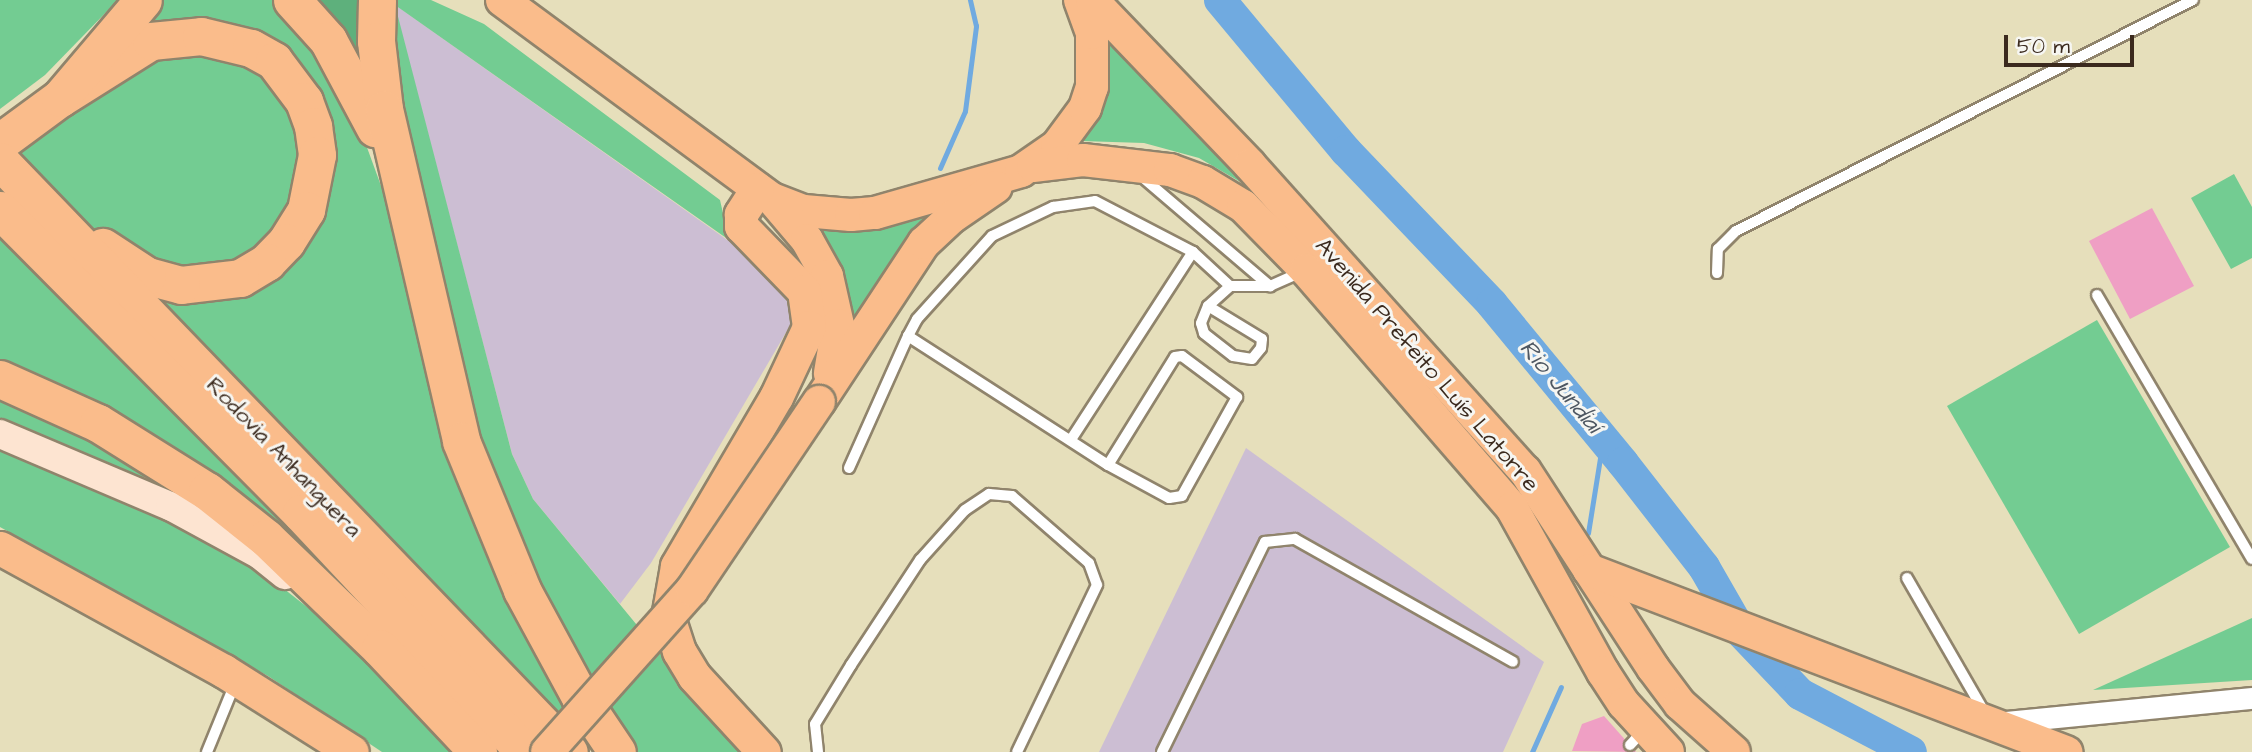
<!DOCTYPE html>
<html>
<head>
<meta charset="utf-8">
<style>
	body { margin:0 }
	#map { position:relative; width:2252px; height:752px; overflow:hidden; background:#e6dfbb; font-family:"Architects Daughter",sans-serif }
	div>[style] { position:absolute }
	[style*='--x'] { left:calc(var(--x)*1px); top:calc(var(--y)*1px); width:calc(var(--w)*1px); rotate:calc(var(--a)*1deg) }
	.industrial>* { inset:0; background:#ccbed3 }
	.green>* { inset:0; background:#73cc92 }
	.forest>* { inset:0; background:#5eb07c }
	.stream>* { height:5px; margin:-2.5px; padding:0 2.5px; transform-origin:2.5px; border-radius:2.5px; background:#70aae0 }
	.river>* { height:32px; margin:-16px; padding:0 16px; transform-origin:16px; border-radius:16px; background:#70aae0 }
	.building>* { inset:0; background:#ef9fc4 }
	.roads { filter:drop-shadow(2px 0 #90846c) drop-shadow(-2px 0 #90846c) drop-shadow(0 2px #90846c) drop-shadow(0 -2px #90846c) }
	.service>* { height:10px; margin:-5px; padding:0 5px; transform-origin:5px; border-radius:5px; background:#fff }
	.minor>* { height:21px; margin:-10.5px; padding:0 10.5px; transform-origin:10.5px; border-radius:10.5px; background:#fff }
	.secondary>* { height:28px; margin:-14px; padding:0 14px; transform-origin:14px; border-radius:14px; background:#fde4d1 }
	.primary>* { height:32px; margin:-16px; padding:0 16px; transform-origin:16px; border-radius:16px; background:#fabc8b }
	.trunk>* { height:33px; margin:-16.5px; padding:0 16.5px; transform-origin:16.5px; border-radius:16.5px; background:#fabc8b }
	.motorway>* { height:37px; margin:-18.5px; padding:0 18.5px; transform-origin:18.5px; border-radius:18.5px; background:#fabc8b }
	.bridges { filter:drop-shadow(2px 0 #90846c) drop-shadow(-2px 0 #90846c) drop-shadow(0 2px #90846c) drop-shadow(0 -2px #90846c) }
	.primary-bridge>* { height:32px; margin:-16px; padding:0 16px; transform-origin:16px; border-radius:16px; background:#fabc8b }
	span { translate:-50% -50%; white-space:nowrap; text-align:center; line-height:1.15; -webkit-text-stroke:6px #f6f6f2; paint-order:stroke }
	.street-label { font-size:23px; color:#3b2a1e }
	.water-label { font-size:24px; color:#4e5762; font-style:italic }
	.scale { position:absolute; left:2004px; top:35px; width:130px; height:32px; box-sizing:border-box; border:4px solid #3b2a1e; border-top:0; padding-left:9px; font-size:21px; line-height:24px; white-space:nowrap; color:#3b2a1e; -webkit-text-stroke:5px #f6f6f2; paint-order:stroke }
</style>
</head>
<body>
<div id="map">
	<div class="industrial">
		<div style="clip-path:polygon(394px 4px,781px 278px,794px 300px,791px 324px,651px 563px,620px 604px,533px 499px,512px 454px)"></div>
		<div style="clip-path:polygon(1246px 448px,1544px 662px,1503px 752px,1099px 752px)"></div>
	</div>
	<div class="green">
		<div style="clip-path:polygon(0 0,118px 0,45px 75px,0 109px)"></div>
		<div style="clip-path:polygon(158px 0,273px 0,323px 57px,365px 142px,571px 705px,559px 718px,161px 301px,162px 294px,310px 225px,290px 64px,129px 35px)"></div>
		<div style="clip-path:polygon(388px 0,431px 0,484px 24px,720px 200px,729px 240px,395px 5px,512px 454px,533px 499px,641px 630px,587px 688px,491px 489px,398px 131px)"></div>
		<div style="clip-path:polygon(1109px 29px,1274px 208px,1244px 184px,1199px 158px,1144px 143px,1081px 141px,1094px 124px,1110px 78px)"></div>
		<div style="clip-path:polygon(148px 49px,258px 60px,303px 123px,289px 232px,211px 280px,117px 253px,13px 150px)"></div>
		<div style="clip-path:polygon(2234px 174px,2252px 207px,2252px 258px,2231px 269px,2191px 198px)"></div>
		<div style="clip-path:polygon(941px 210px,845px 351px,813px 227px)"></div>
		<div style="clip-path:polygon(0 232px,457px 700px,287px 541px,0 366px)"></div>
		<div style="clip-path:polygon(2097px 320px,2230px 547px,2079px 634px,1947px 406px)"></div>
		<div style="clip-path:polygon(0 401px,74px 433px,146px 473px,143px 481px,0 425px)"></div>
		<div style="clip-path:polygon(0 442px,115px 488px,260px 570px,335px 629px,462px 752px,382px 752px,268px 676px,0 527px)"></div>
		<div style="clip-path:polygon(2252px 618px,2252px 680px,2093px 690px)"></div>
		<div style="clip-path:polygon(660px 653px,750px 752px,632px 752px,606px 713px)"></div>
	</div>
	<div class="forest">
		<div style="clip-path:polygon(304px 0,365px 0,362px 73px)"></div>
	</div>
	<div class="stream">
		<div style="--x:940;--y:168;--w:62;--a:-66.3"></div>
		<div style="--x:965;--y:111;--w:86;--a:-82.6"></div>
		<div style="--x:976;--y:26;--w:27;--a:-103"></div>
		<div style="--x:1588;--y:533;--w:95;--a:-80.9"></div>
		<div style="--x:1532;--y:752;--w:71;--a:-66"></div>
	</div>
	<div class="river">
		<div style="--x:1220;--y:0;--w:197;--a:50.2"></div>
		<div style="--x:1346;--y:151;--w:211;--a:46.3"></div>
		<div style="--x:1492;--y:304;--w:206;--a:50.5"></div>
		<div style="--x:1623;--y:463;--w:132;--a:52.1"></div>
		<div style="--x:1704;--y:567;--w:76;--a:60.1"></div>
		<div style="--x:1742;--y:633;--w:84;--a:46.4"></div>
		<div style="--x:1800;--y:694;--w:125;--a:27.6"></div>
	</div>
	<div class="building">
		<div style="clip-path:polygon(2152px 208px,2194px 286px,2130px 319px,2089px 241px)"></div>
		<div style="clip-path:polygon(1604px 716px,1636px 752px,1572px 751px,1582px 724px)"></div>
	</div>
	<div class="roads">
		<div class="service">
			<div style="--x:1141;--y:176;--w:170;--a:40.5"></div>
			<div style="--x:1717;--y:273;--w:24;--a:-88"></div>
			<div style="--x:1718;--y:249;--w:25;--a:-45"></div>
			<div style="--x:1736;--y:231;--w:512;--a:-26.82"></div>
			<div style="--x:2097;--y:295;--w:306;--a:59.6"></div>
			<div style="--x:1208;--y:306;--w:63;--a:31.4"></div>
			<div style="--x:1262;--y:339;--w:9;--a:96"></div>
			<div style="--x:1261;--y:348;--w:14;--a:129"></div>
			<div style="--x:1252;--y:359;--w:19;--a:-171"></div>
			<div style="--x:1233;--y:356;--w:37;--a:-142"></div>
			<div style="--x:1204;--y:333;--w:10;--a:-107"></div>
			<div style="--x:1201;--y:323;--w:18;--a:-68"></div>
			<div style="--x:1208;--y:306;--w:30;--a:-42"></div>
			<div style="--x:1072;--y:438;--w:222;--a:-57"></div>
			<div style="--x:1108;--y:465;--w:127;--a:-58.2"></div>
			<div style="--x:1175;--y:357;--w:7;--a:-8"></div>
			<div style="--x:1182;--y:356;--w:69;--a:36.7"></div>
			<div style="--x:1237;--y:397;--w:113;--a:119.1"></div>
			<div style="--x:1182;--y:496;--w:13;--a:171"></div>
			<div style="--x:1169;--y:498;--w:69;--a:-151.6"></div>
			<div style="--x:1108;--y:465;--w:238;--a:-147.2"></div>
			<div style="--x:908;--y:336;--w:19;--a:-62"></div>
			<div style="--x:917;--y:319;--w:112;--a:-47.9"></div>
			<div style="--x:992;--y:236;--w:68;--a:-25.4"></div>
			<div style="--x:1053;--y:207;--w:42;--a:-8.1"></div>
			<div style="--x:1095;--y:201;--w:110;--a:27.5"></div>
			<div style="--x:1193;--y:252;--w:50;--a:42.6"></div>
			<div style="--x:1230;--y:286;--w:40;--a:0"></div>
			<div style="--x:1270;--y:286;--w:36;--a:-24"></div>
			<div style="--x:849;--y:468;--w:145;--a:-65.9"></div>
			<div style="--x:1907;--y:578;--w:158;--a:60"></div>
			<div style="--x:1630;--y:745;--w:22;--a:-47"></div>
			<div style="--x:207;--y:752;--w:77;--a:-67.8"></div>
			<div style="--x:818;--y:752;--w:28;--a:-96"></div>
			<div style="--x:815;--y:724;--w:69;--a:-58.6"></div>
			<div style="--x:851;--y:665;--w:126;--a:-56.7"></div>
			<div style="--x:920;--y:560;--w:67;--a:-48"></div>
			<div style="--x:965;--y:510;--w:29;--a:-34"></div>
			<div style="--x:989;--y:494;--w:23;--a:5"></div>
			<div style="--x:1012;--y:496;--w:102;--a:41"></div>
			<div style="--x:1089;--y:563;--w:23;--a:70"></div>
			<div style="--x:1097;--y:585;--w:185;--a:115.6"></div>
			<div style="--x:1162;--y:752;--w:234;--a:-63.9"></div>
			<div style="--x:1265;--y:542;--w:30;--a:-6"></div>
			<div style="--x:1295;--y:539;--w:250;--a:29.4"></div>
		</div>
		<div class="minor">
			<div style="--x:1996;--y:723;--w:257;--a:-5.6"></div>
		</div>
		<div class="secondary">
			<div style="--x:0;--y:434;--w:185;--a:23"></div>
			<div style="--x:170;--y:506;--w:102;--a:28.6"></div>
			<div style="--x:260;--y:555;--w:32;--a:39"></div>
		</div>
		<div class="primary">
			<div style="--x:502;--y:0;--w:335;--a:36.4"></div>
			<div style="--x:772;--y:199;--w:34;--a:21"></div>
			<div style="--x:804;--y:211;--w:47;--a:4.9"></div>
			<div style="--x:851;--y:215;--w:24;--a:-5"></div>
			<div style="--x:875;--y:213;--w:152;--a:-16"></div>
			<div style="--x:1021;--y:171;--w:44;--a:-34.8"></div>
			<div style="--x:1057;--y:146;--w:47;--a:-53.6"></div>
			<div style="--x:1085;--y:108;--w:22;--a:-72"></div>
			<div style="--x:1092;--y:87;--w:54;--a:-90"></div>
			<div style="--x:1092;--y:33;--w:35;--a:-110"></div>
			<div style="--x:1092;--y:0;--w:228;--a:46.2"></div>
			<div style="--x:1250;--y:165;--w:411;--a:48.1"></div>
			<div style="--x:1525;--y:471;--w:235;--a:57"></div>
			<div style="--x:1653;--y:668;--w:45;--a:53.1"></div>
			<div style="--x:1680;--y:704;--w:72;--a:41.6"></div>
			<div style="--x:1033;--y:166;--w:50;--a:-6.8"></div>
			<div style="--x:1083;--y:160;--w:88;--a:6.6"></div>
			<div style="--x:1170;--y:170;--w:35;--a:20"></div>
			<div style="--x:1203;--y:182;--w:47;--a:31"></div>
			<div style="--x:1243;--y:206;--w:90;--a:45.5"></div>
			<div style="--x:1306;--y:270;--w:315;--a:49.1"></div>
			<div style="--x:1512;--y:508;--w:188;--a:61"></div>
			<div style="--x:1603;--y:672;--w:38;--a:57"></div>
			<div style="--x:1624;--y:704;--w:65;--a:47.5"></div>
			<div style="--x:773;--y:200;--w:52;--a:49.6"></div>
			<div style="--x:807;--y:240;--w:41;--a:60.9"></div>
			<div style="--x:827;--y:276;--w:50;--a:77.3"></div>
			<div style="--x:838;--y:325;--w:49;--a:99.5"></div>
			<div style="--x:819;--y:402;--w:191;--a:-56.6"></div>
			<div style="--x:924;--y:243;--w:38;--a:-43"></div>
			<div style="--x:952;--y:217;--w:53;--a:-34.3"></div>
			<div style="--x:1589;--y:570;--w:511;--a:20.88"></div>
		</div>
		<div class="trunk">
			<div style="--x:757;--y:189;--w:30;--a:123"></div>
			<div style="--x:741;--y:214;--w:12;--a:90"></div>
			<div style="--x:741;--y:226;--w:91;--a:45.9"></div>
			<div style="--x:804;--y:291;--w:36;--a:82"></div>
			<div style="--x:809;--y:327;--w:77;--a:115.2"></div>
			<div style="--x:776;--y:397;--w:196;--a:120.4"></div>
			<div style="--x:677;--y:566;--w:52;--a:100"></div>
			<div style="--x:668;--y:617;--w:36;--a:72"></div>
			<div style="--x:679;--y:651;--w:29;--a:59"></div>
			<div style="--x:694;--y:676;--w:103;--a:47.4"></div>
			<div style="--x:0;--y:548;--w:256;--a:28.8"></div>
			<div style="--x:224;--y:671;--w:151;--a:32.3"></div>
		</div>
		<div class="motorway">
			<div style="--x:292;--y:0;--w:54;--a:48"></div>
			<div style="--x:328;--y:40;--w:100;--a:61.9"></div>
			<div style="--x:377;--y:0;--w:41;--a:91.4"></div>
			<div style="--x:376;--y:41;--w:68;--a:83.3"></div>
			<div style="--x:384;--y:109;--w:341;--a:76.9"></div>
			<div style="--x:461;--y:441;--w:161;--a:67.7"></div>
			<div style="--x:522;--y:590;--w:122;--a:61.5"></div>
			<div style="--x:580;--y:697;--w:66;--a:56.1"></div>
			<div style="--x:60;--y:98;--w:107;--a:-32.1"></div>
			<div style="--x:151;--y:41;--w:50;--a:-5.7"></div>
			<div style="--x:201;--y:36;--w:51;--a:13.5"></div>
			<div style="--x:251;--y:48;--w:26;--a:29"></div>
			<div style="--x:274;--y:61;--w:50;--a:53.1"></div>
			<div style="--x:304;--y:101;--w:27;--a:70"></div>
			<div style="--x:313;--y:126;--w:29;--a:82"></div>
			<div style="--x:317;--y:155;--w:56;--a:101.3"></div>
			<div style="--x:306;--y:210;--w:38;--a:122"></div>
			<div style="--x:286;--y:242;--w:28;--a:134"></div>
			<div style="--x:267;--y:262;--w:31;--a:149"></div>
			<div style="--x:240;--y:278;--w:59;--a:173.2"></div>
			<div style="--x:181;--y:285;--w:35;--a:-165"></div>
			<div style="--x:147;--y:276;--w:53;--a:-146.6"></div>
			<div style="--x:0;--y:142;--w:74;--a:-36.3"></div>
			<div style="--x:60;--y:98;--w:128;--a:-49.7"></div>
			<div style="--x:0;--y:161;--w:820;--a:46.09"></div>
			<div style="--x:0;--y:210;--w:427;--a:45.2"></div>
			<div style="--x:301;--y:513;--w:328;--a:46.9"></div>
			<div style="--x:0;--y:379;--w:107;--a:24.2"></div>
			<div style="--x:98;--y:423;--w:128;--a:32"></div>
			<div style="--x:207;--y:491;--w:75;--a:38.5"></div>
			<div style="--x:266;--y:538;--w:158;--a:44"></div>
			<div style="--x:380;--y:648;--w:143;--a:46.7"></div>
		</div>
	</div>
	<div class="bridges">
		<div class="primary-bridge">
			<div style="--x:547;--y:752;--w:217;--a:-48.2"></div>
			<div style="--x:692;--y:590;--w:227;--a:-56"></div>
		</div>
	</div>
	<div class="street-label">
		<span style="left:1427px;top:365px;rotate:49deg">Avenida Prefeito Luís Latorre</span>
		<span style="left:284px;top:457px;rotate:46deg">Rodovia Anhanguera</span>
	</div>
	<div class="water-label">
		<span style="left:1560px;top:387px;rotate:50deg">Rio Jundiaí</span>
	</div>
	<div class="scale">50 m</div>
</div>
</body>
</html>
